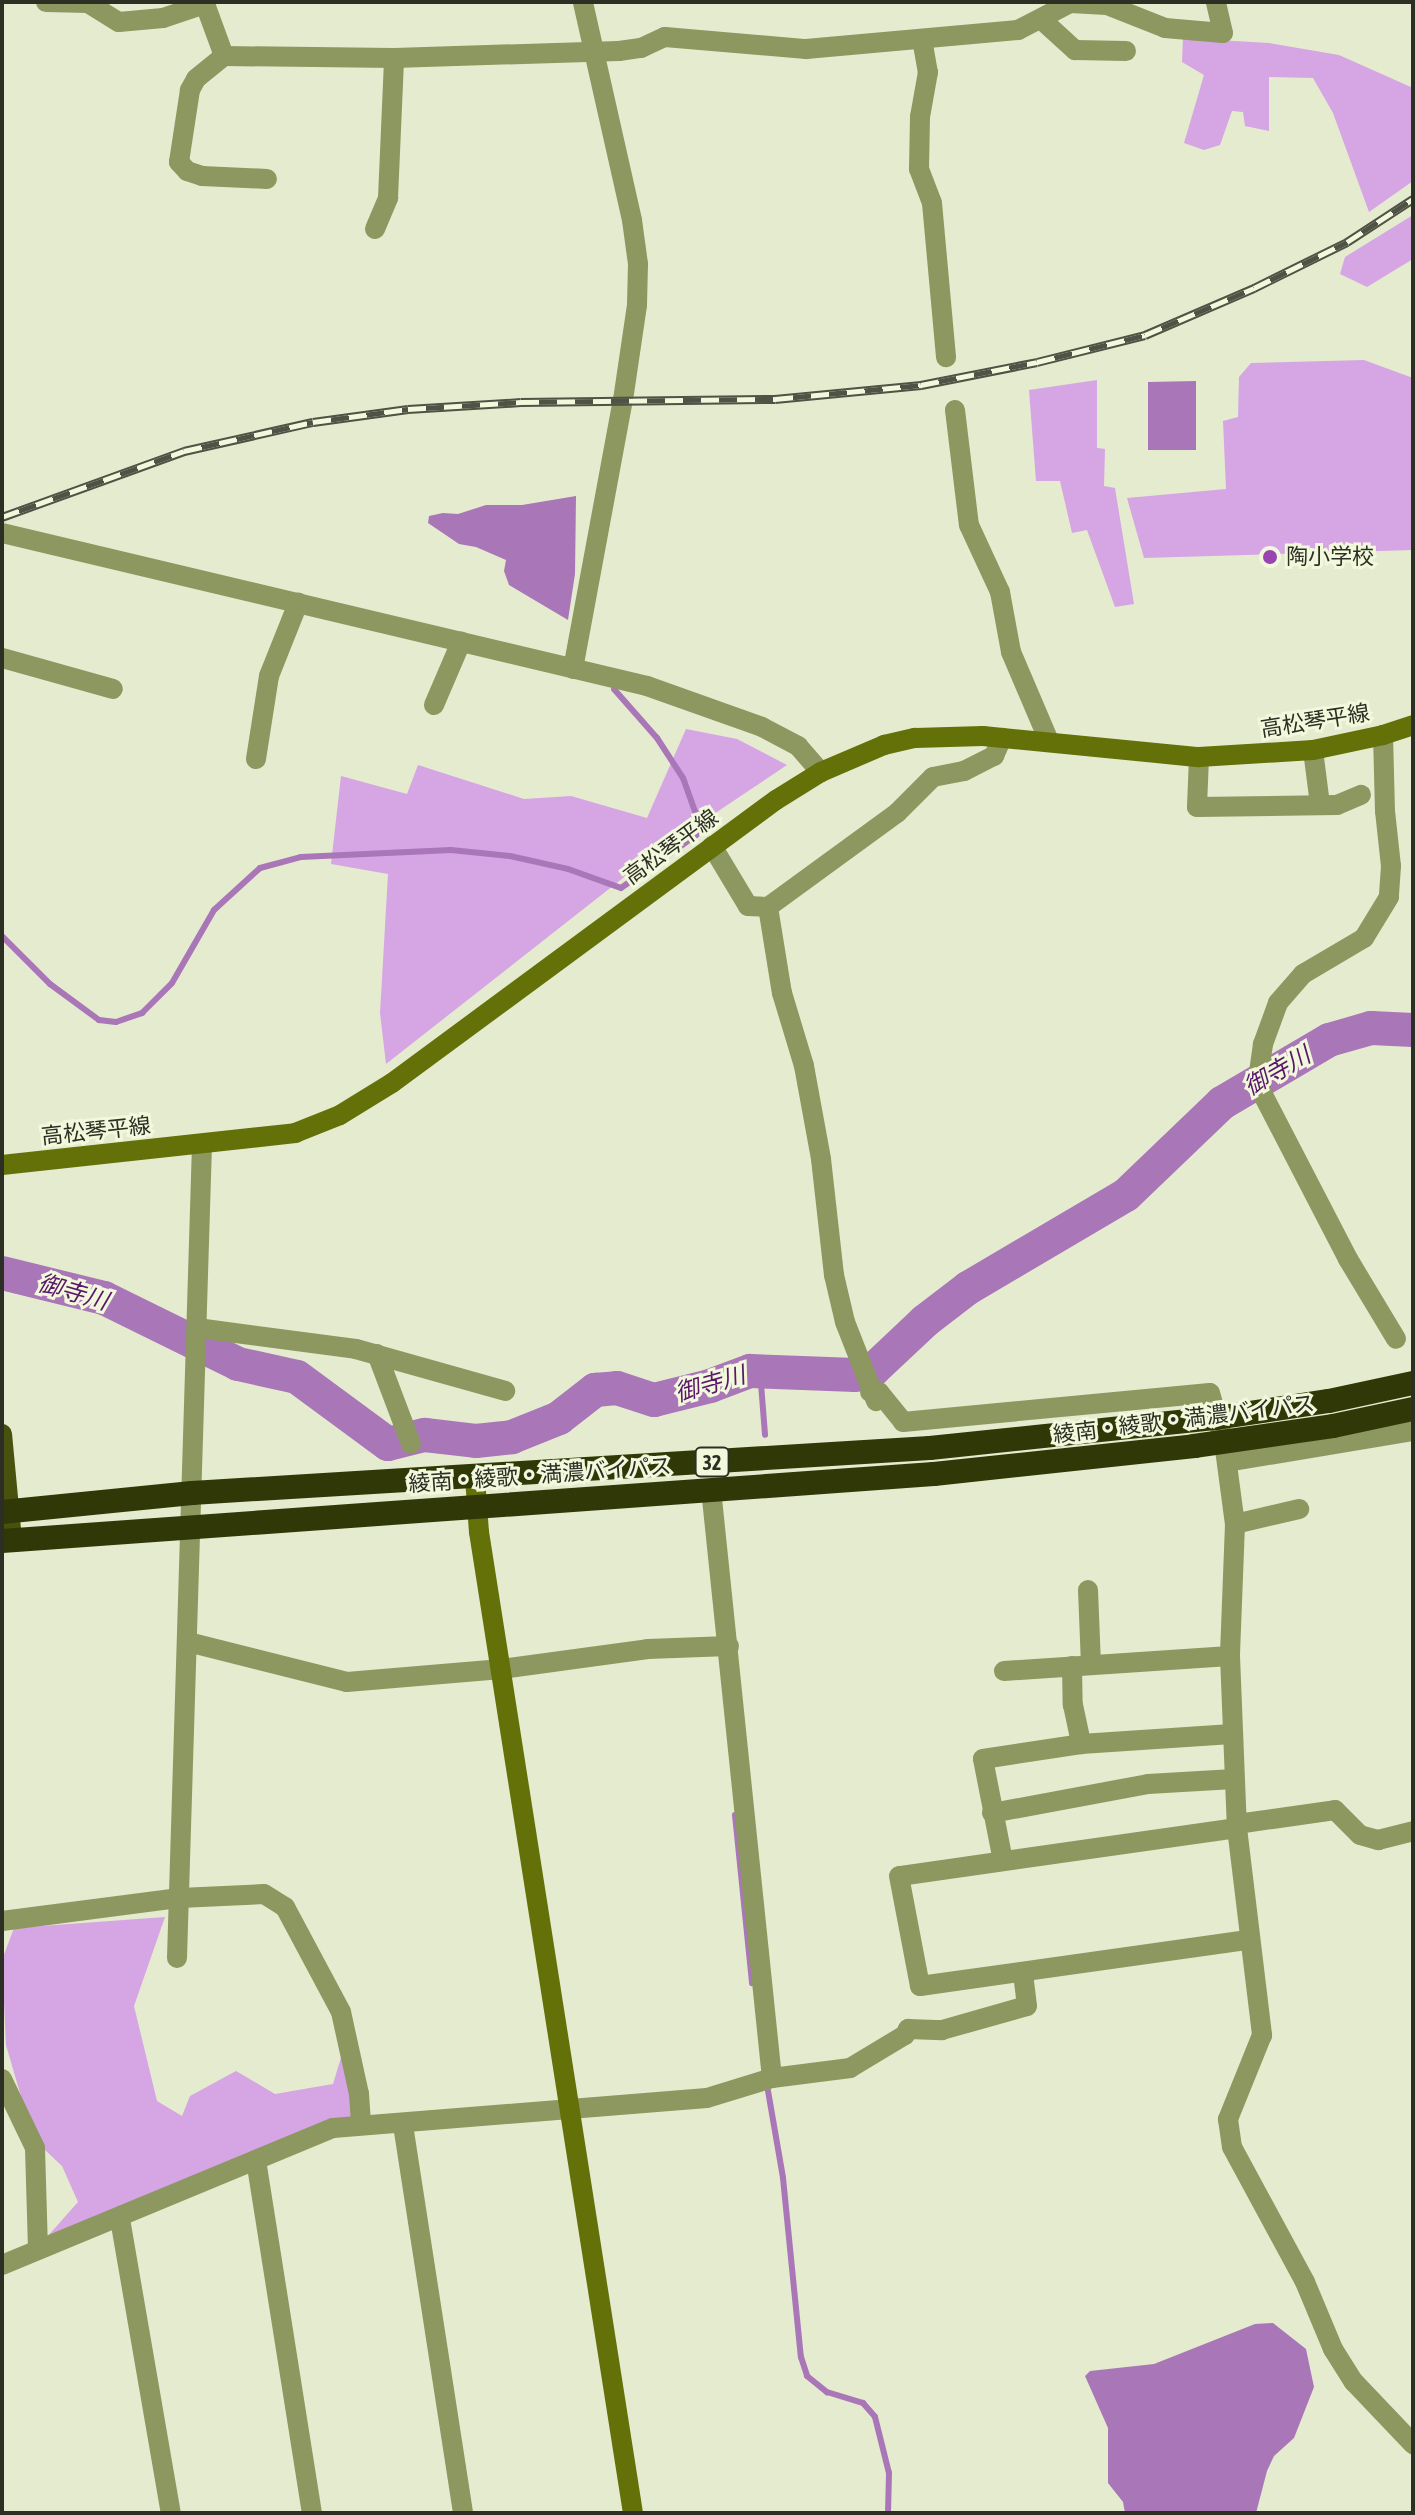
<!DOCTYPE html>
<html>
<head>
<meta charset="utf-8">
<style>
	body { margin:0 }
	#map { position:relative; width:1415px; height:2515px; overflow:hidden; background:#e5ebcf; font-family:"Asap Condensed","Noto Sans JP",sans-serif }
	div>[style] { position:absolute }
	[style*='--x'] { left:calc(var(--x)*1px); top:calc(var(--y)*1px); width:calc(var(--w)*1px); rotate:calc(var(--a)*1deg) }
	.green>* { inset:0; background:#d5a5e4 }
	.water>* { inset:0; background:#a976b8 }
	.stream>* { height:6px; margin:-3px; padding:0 3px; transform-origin:3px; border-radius:3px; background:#a976b8 }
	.river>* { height:34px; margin:-17px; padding:0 17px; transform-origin:17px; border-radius:17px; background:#a976b8 }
	.street>* { height:20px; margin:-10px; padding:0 10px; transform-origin:10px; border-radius:10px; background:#8d9760 }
	.secondary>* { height:20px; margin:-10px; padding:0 10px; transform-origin:10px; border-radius:10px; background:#647008 }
	.primary>* { height:20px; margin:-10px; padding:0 10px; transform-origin:10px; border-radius:10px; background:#48510e }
	.highway>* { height:24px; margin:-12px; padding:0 12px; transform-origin:12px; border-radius:12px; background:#313807 }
	.rail>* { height:9px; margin-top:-4.5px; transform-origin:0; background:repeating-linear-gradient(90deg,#f2f8dc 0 18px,#4f5244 0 36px); box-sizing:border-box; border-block:2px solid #4f5244 }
	.dots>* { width:22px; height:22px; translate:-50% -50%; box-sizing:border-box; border:4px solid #f2f8dc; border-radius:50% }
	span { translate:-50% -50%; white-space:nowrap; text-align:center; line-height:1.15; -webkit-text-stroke:6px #f2f8dc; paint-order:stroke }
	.shield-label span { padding:2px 6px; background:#f2f8dc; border:2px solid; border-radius:6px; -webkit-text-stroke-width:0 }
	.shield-label { font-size:20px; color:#2d2f25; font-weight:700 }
	.poi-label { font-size:22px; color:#2d2f25 }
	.left { translate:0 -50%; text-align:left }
	.street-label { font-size:22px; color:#2d2f25 }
	.water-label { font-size:24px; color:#59186a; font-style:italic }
	.frame { position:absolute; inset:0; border:4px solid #2d2f25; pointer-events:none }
</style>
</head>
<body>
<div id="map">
	<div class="green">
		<div style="clip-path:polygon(1183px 38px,1269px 43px,1339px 55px,1413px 88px,1413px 181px,1369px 212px,1333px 113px,1313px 78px,1269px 77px,1269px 131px,1245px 126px,1243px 112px,1232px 111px,1220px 145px,1204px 150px,1184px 143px,1204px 75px,1182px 62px)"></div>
		<div style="clip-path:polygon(1413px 215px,1413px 259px,1367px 287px,1340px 274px,1345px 257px)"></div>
		<div style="clip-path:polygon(1364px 360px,1413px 378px,1413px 550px,1144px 558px,1127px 498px,1226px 489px,1223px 421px,1238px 417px,1239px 377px,1251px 363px)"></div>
		<div style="clip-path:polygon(1097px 380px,1097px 448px,1105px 449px,1104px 486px,1115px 488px,1134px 604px,1115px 607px,1087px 530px,1072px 533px,1060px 481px,1036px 481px,1029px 390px)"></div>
		<div style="clip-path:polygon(686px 729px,737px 739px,787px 765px,651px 856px,386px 1064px,380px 1013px,388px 874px,331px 864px,341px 776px,407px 794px,418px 765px,524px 799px,571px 796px,647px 818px)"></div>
		<div style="clip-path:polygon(165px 1917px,134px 2006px,157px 2101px,182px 2116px,190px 2096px,236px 2071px,275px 2094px,333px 2084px,342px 2054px,354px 2118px,47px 2237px,78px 2202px,62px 2166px,44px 2149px,22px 2100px,6px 2045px,2px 1960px,14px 1928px)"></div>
	</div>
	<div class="water">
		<div style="clip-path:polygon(1196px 381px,1196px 450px,1148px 450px,1148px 382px)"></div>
		<div style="clip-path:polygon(576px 496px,575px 574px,568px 620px,509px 585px,504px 571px,506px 560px,476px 547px,459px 544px,428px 523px,429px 516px,443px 513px,458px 514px,486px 505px,522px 505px)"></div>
		<div style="clip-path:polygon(1273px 2323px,1306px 2349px,1314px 2387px,1294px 2438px,1274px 2456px,1267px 2471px,1256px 2513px,1125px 2513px,1123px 2502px,1108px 2483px,1108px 2428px,1085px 2376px,1090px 2371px,1154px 2364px,1255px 2324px)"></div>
	</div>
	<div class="stream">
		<div style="--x:2;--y:936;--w:68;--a:45"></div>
		<div style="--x:50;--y:984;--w:61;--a:36.3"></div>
		<div style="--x:99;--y:1020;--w:17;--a:7"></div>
		<div style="--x:116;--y:1022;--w:28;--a:-19"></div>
		<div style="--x:142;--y:1013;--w:42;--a:-45"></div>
		<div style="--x:172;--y:983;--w:84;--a:-60.1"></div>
		<div style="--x:214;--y:910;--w:62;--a:-42.4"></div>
		<div style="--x:260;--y:868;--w:42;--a:-15"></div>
		<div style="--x:301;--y:857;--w:150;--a:-2.7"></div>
		<div style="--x:451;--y:850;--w:59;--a:5.8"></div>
		<div style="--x:510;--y:856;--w:59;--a:12.6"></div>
		<div style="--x:568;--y:869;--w:56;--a:19.7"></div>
		<div style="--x:621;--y:888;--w:99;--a:-35.1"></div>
		<div style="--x:702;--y:831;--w:56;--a:-109.7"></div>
		<div style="--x:683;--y:778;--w:48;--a:-123"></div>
		<div style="--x:657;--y:738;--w:65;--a:-131.3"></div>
		<div style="--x:760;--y:1371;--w:64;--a:85.5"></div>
		<div style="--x:735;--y:1815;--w:169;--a:84.2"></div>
		<div style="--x:767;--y:2085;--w:94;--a:80.2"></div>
		<div style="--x:783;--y:2178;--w:180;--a:84.3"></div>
		<div style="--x:801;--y:2357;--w:20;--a:72"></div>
		<div style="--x:807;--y:2376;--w:26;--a:39"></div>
		<div style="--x:827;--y:2392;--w:38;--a:17"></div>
		<div style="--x:863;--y:2403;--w:18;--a:49"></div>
		<div style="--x:875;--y:2417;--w:58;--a:76"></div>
		<div style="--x:889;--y:2473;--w:40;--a:91.4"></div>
	</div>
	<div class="river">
		<div style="--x:2;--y:1273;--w:105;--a:13.8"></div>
		<div style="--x:104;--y:1298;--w:149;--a:26.2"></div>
		<div style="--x:238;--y:1364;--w:60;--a:12.4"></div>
		<div style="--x:297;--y:1377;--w:113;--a:36.4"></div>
		<div style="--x:388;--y:1444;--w:38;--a:-14"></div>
		<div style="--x:425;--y:1435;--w:51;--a:6.7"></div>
		<div style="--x:476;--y:1441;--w:36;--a:-6"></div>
		<div style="--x:512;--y:1437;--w:51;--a:-22"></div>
		<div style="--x:559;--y:1418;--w:46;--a:-37.9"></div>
		<div style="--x:595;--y:1390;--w:22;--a:-5"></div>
		<div style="--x:617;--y:1388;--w:39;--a:18"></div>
		<div style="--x:654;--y:1400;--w:58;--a:-14"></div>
		<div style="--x:710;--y:1386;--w:43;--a:-20.6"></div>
		<div style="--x:750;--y:1371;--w:105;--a:2.2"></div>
		<div style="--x:855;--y:1375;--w:19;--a:-16"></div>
		<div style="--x:873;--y:1370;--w:71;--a:-43.3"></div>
		<div style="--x:925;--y:1321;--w:54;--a:-37.5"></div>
		<div style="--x:968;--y:1288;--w:183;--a:-30.5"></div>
		<div style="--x:1126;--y:1195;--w:133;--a:-43.8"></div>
		<div style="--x:1222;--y:1103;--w:124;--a:-30.5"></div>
		<div style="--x:1329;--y:1040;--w:44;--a:-15.9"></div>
		<div style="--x:1371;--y:1028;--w:42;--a:2.7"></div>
	</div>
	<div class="street">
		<div style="--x:46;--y:2;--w:42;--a:1.4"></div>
		<div style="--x:88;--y:3;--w:36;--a:32"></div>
		<div style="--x:119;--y:22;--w:44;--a:-5.2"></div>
		<div style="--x:163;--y:18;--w:44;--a:-18.4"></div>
		<div style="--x:205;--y:4;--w:55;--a:69.9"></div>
		<div style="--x:224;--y:56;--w:170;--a:0.7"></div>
		<div style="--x:394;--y:58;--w:225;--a:-1.8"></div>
		<div style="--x:619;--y:51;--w:22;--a:-8"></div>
		<div style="--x:641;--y:48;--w:26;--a:-25"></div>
		<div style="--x:665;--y:37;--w:142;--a:4.9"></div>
		<div style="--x:806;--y:49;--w:213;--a:-5.1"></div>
		<div style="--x:1018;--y:30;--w:59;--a:-27.4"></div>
		<div style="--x:1070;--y:3;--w:37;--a:3"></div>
		<div style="--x:1107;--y:5;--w:62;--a:21.6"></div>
		<div style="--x:1165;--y:28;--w:58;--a:4.9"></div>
		<div style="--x:1223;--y:33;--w:32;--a:-103"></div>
		<div style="--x:1042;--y:20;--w:45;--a:42.3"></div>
		<div style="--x:1075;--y:50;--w:51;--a:1.1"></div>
		<div style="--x:922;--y:39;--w:34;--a:80"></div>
		<div style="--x:928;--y:72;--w:46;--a:100.1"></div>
		<div style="--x:920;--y:117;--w:52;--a:91.1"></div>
		<div style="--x:919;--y:169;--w:36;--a:69"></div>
		<div style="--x:932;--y:203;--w:155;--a:84.8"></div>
		<div style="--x:224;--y:56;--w:36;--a:141"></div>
		<div style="--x:196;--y:79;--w:13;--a:119"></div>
		<div style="--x:190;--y:90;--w:73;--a:98.7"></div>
		<div style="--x:179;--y:162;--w:12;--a:48"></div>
		<div style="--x:187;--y:171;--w:16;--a:18"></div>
		<div style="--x:202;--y:176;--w:65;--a:2.6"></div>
		<div style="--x:375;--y:229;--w:34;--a:-67"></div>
		<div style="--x:388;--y:198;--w:140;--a:-87.5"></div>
		<div style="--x:955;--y:410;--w:116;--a:83.1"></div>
		<div style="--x:969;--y:525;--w:74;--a:65.2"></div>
		<div style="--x:1000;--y:592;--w:61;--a:79.6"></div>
		<div style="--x:1011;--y:652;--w:97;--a:66.9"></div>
		<div style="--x:2;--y:533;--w:663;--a:13.34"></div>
		<div style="--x:647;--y:686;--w:122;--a:19.6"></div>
		<div style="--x:762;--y:727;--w:41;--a:27.8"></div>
		<div style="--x:798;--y:746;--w:35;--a:49"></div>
		<div style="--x:2;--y:658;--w:115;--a:15.6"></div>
		<div style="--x:573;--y:669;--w:274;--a:-79.5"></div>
		<div style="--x:623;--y:400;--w:96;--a:-81.6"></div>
		<div style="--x:637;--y:305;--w:41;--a:-88.6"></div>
		<div style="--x:638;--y:264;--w:44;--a:-97.8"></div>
		<div style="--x:632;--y:220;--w:223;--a:-102.7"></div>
		<div style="--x:434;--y:705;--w:69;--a:-66.8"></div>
		<div style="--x:1383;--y:735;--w:76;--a:88.5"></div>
		<div style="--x:1385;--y:811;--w:55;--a:83.8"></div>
		<div style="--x:1391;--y:866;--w:31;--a:94"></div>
		<div style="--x:1389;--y:897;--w:48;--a:121.4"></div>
		<div style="--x:1364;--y:938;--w:71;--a:149.5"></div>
		<div style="--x:1303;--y:974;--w:38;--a:131"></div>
		<div style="--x:1278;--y:1003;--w:44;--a:110.1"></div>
		<div style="--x:1263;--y:1044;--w:28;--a:98"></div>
		<div style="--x:1259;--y:1072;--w:19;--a:84"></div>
		<div style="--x:1261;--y:1091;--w:189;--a:62.6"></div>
		<div style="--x:1348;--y:1259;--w:93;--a:59"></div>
		<div style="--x:1313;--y:750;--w:55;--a:82.7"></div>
		<div style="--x:1199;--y:757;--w:50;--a:92.3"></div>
		<div style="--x:1197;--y:807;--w:140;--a:-0.8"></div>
		<div style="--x:1337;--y:805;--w:26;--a:-23"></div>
		<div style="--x:256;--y:759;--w:84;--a:-81.1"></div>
		<div style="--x:269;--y:676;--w:79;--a:-68.3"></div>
		<div style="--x:712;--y:846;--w:70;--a:59"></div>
		<div style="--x:748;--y:906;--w:20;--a:3"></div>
		<div style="--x:768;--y:907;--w:160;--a:-36.1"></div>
		<div style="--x:897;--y:813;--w:51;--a:-45"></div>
		<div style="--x:933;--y:777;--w:32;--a:-11"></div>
		<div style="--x:964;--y:771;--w:34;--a:-27"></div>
		<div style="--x:994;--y:756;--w:20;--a:-66"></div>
		<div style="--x:768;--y:907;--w:87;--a:80.8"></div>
		<div style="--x:782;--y:993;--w:76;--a:73.2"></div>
		<div style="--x:804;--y:1066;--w:95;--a:79.6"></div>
		<div style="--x:821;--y:1159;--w:117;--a:83.6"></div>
		<div style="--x:834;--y:1275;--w:48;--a:76.8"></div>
		<div style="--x:845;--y:1322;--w:85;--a:68.6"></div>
		<div style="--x:197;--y:1328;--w:160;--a:7.5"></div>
		<div style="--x:356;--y:1349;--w:155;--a:15.7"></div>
		<div style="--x:377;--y:1354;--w:96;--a:69.3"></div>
		<div style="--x:870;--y:1392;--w:9;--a:0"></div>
		<div style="--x:879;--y:1392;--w:38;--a:51"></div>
		<div style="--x:903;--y:1422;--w:308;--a:-5.4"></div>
		<div style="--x:1210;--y:1393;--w:51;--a:74.1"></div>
		<div style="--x:1224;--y:1442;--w:83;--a:82.4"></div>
		<div style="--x:1235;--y:1524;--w:132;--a:92.2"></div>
		<div style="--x:1230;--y:1656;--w:172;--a:87.7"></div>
		<div style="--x:1237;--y:1828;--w:209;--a:83.1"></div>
		<div style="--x:1262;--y:2035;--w:91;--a:112"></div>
		<div style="--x:1228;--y:2119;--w:28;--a:82"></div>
		<div style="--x:1232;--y:2147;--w:153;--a:61.6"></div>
		<div style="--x:1305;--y:2282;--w:73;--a:67.3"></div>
		<div style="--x:1333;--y:2349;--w:39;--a:58"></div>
		<div style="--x:1354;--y:2382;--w:86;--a:46.4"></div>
		<div style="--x:1227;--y:1462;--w:189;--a:-9.5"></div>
		<div style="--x:711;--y:1489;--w:592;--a:84.09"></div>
		<div style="--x:1235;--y:1524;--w:66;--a:-13.2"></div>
		<div style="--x:1088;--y:1590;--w:75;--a:87.7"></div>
		<div style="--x:188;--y:1642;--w:164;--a:14.1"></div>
		<div style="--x:347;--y:1682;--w:155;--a:-4.8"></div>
		<div style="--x:501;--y:1669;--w:148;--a:-7.7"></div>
		<div style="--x:648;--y:1649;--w:81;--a:-2.1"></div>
		<div style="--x:1072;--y:1666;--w:39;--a:89"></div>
		<div style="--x:1073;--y:1705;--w:40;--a:78"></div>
		<div style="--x:1004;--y:1671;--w:226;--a:-3.8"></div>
		<div style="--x:992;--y:1813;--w:159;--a:-10.5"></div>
		<div style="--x:1148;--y:1784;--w:86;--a:-3.3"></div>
		<div style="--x:1237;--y:1824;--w:99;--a:-8.1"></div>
		<div style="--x:1335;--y:1810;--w:35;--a:45"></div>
		<div style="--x:1360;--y:1835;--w:19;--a:16"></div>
		<div style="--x:1378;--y:1840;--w:36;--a:-14"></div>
		<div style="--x:1237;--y:1828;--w:341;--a:171.9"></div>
		<div style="--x:899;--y:1876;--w:112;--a:79.2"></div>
		<div style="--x:920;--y:1986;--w:331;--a:-8"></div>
		<div style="--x:1003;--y:1861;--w:104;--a:-101.1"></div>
		<div style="--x:983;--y:1759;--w:99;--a:-8.7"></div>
		<div style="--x:1081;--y:1744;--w:151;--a:-3.8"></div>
		<div style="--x:2;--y:1921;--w:179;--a:-7.4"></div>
		<div style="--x:180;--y:1898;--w:84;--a:-2.7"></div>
		<div style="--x:264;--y:1894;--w:25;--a:32"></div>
		<div style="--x:285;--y:1907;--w:119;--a:61.9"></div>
		<div style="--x:341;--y:2012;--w:84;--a:77.6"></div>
		<div style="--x:359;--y:2094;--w:31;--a:86"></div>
		<div style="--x:177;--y:1958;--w:813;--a:-88.24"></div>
		<div style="--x:2;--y:2079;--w:76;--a:64.4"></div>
		<div style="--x:35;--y:2148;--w:101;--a:88.3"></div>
		<div style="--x:403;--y:2125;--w:393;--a:81.2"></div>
		<div style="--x:256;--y:2160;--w:357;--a:81"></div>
		<div style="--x:120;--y:2219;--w:298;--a:80.2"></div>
		<div style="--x:2;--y:2265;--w:358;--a:-22.5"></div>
		<div style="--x:333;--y:2128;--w:375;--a:-4.6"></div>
		<div style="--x:707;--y:2098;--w:68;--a:-17.1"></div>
		<div style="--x:772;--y:2078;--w:79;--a:-7.3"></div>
		<div style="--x:850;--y:2068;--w:64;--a:-31"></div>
		<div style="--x:905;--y:2035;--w:7;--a:-63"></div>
		<div style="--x:908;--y:2029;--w:34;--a:2"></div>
		<div style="--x:942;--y:2030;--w:88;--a:-15.8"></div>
		<div style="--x:1027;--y:2006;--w:34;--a:-97"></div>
	</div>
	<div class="secondary">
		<div style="--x:2;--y:1165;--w:295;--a:-6.2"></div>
		<div style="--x:295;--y:1133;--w:48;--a:-21.8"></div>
		<div style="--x:340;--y:1115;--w:61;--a:-31.6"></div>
		<div style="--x:392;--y:1083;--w:477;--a:-36.4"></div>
		<div style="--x:776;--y:800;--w:53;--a:-31.9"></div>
		<div style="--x:821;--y:772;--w:69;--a:-23.2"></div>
		<div style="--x:884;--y:745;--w:32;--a:-13"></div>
		<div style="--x:915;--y:738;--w:68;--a:-1.7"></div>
		<div style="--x:983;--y:736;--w:217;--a:5.6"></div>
		<div style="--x:1199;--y:757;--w:114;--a:-3.5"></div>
		<div style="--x:1313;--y:750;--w:72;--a:-12.1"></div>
		<div style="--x:1383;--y:735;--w:32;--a:-18"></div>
		<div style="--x:475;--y:1478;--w:54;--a:85.8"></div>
		<div style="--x:479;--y:1532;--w:993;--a:81.08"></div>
	</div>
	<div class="primary">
		<div style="--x:2;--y:1434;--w:106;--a:84.6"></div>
	</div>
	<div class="highway">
		<div style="--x:2;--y:1512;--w:191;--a:-5.7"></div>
		<div style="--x:192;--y:1493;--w:739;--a:-3.49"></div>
		<div style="--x:930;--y:1448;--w:288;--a:-6"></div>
		<div style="--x:1216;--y:1418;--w:114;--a:-8.6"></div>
		<div style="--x:1329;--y:1401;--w:86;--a:-12.1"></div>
		<div style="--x:2;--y:1541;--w:934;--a:-4.11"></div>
		<div style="--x:934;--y:1474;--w:262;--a:-6.1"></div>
		<div style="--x:1194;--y:1446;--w:140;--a:-8.2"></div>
		<div style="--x:1333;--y:1426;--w:82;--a:-12"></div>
	</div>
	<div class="rail">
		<div style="--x:2;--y:517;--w:194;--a:-19.9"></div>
		<div style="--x:184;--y:451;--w:132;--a:-12.7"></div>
		<div style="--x:313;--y:422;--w:96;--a:-7.8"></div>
		<div style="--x:408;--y:409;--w:113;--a:-3.5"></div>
		<div style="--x:521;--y:402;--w:254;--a:-0.7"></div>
		<div style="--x:775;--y:399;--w:147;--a:-5.5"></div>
		<div style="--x:921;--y:385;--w:118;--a:-11.2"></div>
		<div style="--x:1037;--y:362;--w:111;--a:-14"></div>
		<div style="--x:1145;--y:335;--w:119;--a:-23.3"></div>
		<div style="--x:1254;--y:288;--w:104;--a:-26.3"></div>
		<div style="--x:1347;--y:242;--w:79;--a:-33.1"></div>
	</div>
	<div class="dots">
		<div style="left:1270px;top:557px;background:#9a44b1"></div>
	</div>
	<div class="shield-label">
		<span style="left:712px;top:1462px">32</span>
	</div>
	<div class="poi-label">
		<span class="left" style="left:1286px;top:557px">陶小学校</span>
	</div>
	<div class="street-label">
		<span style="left:1315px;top:721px;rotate:-9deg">高松琴平線</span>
		<span style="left:671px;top:847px;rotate:-36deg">高松琴平線</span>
		<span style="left:96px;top:1131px;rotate:-6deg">高松琴平線</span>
		<span style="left:1184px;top:1419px;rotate:-7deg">綾南・綾歌・満濃バイパス</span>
		<span style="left:540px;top:1475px;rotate:-4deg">綾南・綾歌・満濃バイパス</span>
	</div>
	<div class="water-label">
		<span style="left:1277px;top:1071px;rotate:-30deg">御寺川</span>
		<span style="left:73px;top:1292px;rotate:16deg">御寺川</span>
		<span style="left:710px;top:1384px;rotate:-16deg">御寺川</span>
	</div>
	<div class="frame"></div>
</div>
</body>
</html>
